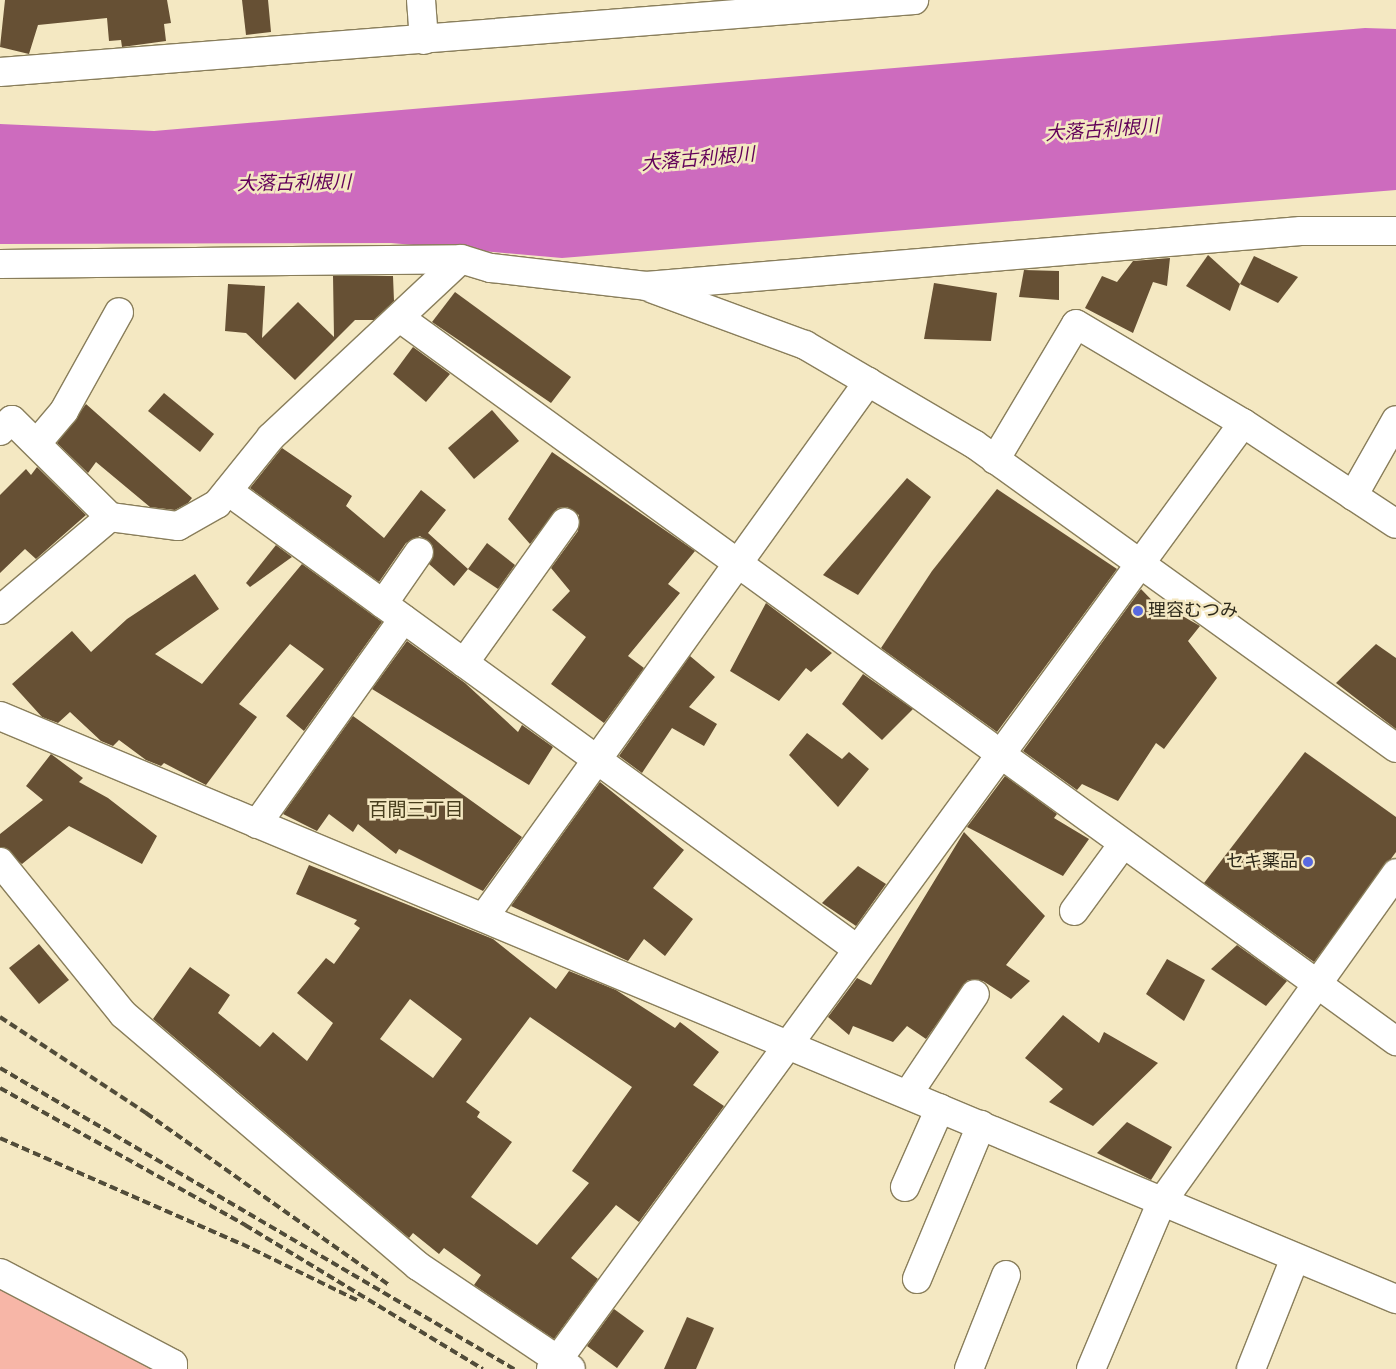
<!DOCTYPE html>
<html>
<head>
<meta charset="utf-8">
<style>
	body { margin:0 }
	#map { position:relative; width:1396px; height:1369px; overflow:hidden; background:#f4e8c2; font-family:"Alegreya Sans","Noto Sans JP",sans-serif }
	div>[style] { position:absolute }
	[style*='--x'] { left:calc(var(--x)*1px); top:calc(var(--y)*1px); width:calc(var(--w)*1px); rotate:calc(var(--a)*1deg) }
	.green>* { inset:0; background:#f7b6a7 }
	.water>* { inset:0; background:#cd6bbe }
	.building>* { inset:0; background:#665034 }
	.roads { filter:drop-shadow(1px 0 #897e5b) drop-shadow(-1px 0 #897e5b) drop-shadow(0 1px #897e5b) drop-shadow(0 -1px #897e5b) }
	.minor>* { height:28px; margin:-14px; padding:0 14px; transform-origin:14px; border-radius:14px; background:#fff }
	.rail>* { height:4px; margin-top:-2px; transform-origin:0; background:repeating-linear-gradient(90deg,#514c39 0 8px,transparent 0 12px) }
	.dots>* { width:14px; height:14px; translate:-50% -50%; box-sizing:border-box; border:2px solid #f4e8c2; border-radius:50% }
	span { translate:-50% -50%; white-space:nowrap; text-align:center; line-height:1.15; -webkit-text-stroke:5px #f4e8c2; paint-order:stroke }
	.poi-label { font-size:18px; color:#2d291a }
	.left { translate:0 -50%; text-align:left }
	.right { translate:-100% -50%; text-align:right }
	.water-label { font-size:19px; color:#620159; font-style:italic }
	.neighbourhood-label { font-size:19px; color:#483e1d }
</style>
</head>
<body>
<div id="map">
	<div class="green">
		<div style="clip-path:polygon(0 1288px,150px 1366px,151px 1369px,0 1369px)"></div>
	</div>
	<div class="water">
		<div style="clip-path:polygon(1365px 28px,1396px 29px,1396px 190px,562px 258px,391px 243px,0 244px,0 124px,154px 131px)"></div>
	</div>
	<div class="building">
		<div style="clip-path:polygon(5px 0,167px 0,171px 23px,164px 24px,166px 41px,122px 47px,121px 40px,109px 41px,107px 18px,38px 25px,29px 54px,0 47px)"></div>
		<div style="clip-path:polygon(242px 0,268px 0,271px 32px,246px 35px)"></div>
		<div style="clip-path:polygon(1208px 255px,1240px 284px,1230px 311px,1186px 286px)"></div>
		<div style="clip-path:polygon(1254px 256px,1298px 277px,1278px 303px,1240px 284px)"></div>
		<div style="clip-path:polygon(1170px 258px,1167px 286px,1153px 282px,1133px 333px,1085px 308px,1102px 276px,1117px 282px,1133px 261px)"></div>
		<div style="clip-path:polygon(1024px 270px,1059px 271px,1059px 300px,1019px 297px)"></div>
		<div style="clip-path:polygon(333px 276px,393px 276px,394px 301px,374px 320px,355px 320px,295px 380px,246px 333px,225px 331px,228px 284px,265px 286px,262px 338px,298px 302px,334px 337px)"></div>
		<div style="clip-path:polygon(934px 283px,997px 293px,991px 341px,924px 339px)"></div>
		<div style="clip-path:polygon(455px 292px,571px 377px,551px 403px,432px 322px)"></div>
		<div style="clip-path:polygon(413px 347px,450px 374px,426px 402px,393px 374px)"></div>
		<div style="clip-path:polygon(164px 393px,214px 434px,200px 452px,148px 411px)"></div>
		<div style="clip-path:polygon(86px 404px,192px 498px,188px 503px,175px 510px,150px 507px,96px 462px,88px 473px,57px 443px)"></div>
		<div style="clip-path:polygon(492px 410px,519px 441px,474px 479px,448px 448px)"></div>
		<div style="clip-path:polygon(282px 448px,352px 496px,346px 506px,384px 538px,421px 490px,446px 510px,428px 533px,468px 569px,454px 586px,429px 564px,433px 546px,420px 536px,406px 543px,379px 582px,250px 488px)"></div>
		<div style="clip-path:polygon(552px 452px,695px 551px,668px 584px,680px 593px,628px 656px,644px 668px,604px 723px,551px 684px,586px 637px,552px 610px,570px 591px,551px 568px,578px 531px,579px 515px,567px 507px,558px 508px,530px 544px,508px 519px)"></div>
		<div style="clip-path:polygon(37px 467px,86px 515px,36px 559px,25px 549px,0 573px,0 495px,26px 469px,31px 475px)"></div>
		<div style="clip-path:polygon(907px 478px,931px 497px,858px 595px,823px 575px)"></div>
		<div style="clip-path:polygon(997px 489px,1117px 569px,997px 732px,881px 648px,932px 571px)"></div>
		<div style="clip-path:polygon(487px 543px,515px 565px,498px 589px,468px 569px)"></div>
		<div style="clip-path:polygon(276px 545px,292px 557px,250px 587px,246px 583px)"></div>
		<div style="clip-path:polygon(302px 564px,382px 622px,304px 731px,286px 716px,324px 669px,290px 644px,239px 704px,257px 717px,206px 785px,164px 763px,161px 766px,146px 760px,119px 740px,113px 746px,101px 741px,70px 712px,58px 723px,42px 717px,12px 684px,72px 631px,91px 652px,127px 619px,195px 574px,219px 609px,155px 654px,202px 684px)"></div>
		<div style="clip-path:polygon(1141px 589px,1167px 616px,1172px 610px,1200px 626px,1188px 641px,1217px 678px,1164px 749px,1156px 743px,1118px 801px,1082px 784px,1077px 790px,1023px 751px)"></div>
		<div style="clip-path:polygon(766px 603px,832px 653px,811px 672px,806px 668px,779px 701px,730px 671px)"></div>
		<div style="clip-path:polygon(407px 641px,465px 683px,518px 732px,522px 725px,553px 747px,529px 785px,372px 689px)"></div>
		<div style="clip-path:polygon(1376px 644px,1396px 658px,1396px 729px,1336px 683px)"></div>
		<div style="clip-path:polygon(690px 656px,715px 677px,689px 707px,717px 724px,704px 746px,672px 728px,642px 773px,619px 756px)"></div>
		<div style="clip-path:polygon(863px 674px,913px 709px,882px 740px,842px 704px)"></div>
		<div style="clip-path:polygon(353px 716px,522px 837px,483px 891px,399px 849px,396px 854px,358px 824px,353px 832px,329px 814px,317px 831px,283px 814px)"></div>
		<div style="clip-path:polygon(807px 733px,842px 759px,849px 752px,869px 769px,838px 807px,789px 755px)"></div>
		<div style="clip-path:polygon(1305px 752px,1396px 817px,1396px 852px,1314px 962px,1204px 883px)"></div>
		<div style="clip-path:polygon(51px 754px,83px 778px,79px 782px,108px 798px,157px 836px,142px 864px,69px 826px,22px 864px,0 847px,0 834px,43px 800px,26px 786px)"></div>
		<div style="clip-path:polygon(1005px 776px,1057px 814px,1054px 818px,1089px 839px,1063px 876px,967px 827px)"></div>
		<div style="clip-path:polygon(600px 782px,684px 850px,653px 888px,693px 919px,665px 956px,644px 939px,628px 961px,511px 906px)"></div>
		<div style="clip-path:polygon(964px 832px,1045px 916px,1006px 965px,1030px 981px,1011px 999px,983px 981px,968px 980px,926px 1039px,907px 1026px,893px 1042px,853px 1026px,849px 1035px,828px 1017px,857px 978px,871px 985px)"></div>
		<div style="clip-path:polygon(evenodd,309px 865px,493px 939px,556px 989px,569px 971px,616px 990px,675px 1028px,680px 1022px,719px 1052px,693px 1085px,724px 1106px,639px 1222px,616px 1205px,571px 1258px,598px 1279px,554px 1339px,474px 1285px,481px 1275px,444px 1248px,439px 1254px,413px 1233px,409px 1238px,153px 1019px,190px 967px,230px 995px,218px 1013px,260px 1047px,273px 1032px,307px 1061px,333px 1023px,297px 993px,326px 958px,334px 964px,360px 928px,354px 924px,357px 920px,296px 894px,309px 865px,410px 999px,462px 1039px,433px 1078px,380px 1039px,410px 999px,309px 865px,530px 1017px,632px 1087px,572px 1171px,589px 1183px,537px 1245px,471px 1197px,512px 1142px,477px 1117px,480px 1112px,466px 1102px,530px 1017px)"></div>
		<div style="clip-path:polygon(858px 866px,886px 884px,856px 926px,822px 903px)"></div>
		<div style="clip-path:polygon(39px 944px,69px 980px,39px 1004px,9px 968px)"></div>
		<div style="clip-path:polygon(1237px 945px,1287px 981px,1266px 1006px,1211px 969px)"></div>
		<div style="clip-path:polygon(1167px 959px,1205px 980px,1184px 1021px,1146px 994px)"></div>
		<div style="clip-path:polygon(1063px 1015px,1099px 1043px,1104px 1032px,1158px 1063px,1093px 1126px,1049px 1102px,1063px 1089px,1025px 1058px)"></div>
		<div style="clip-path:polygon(1127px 1122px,1172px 1147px,1151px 1180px,1097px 1153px)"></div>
		<div style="clip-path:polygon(614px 1309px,644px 1331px,617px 1368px,587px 1346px)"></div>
		<div style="clip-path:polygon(687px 1317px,714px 1328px,696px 1369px,664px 1369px)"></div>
	</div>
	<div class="roads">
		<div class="minor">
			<div style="--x:421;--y:0;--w:40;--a:85.7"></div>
			<div style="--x:0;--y:72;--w:917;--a:-4.5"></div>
			<div style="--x:0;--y:264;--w:461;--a:-0.6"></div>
			<div style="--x:461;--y:259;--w:31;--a:17"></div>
			<div style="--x:491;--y:268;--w:156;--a:6.6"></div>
			<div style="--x:646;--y:286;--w:657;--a:-4.8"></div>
			<div style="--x:1301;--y:231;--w:95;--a:0"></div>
			<div style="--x:653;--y:289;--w:162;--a:20.2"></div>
			<div style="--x:805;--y:345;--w:196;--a:30.4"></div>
			<div style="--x:974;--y:444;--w:520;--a:35.77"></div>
			<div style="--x:400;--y:318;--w:1231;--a:35.98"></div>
			<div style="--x:0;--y:431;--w:16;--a:-43"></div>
			<div style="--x:12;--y:420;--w:138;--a:44.7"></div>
			<div style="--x:37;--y:443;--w:42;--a:-49.8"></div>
			<div style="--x:64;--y:411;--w:113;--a:-60.9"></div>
			<div style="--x:995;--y:460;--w:158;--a:-59.2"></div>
			<div style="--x:1076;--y:324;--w:194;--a:30.7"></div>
			<div style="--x:1243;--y:423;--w:183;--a:33.4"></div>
			<div style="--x:228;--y:491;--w:778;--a:36.06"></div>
			<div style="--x:1353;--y:496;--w:87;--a:-60.5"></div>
			<div style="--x:383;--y:604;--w:63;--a:-55.3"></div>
			<div style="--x:0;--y:610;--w:144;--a:-40.2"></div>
			<div style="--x:110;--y:517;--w:69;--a:7.5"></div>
			<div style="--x:178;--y:526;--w:45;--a:-29.4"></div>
			<div style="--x:217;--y:504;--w:86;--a:-51.1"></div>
			<div style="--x:271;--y:437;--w:260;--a:-43.1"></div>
			<div style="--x:464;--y:663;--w:173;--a:-54.4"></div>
			<div style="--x:0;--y:716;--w:1513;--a:22.67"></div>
			<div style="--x:257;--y:824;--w:252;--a:-54.5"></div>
			<div style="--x:0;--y:862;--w:196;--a:51"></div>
			<div style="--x:123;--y:1014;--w:388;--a:40.5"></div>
			<div style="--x:418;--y:1266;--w:184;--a:33.9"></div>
			<div style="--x:1074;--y:911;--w:83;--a:-53.8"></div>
			<div style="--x:484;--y:917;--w:659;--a:-54.33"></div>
			<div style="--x:908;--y:1094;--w:120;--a:-56.2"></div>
			<div style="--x:905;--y:1187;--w:86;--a:-66.1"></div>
			<div style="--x:0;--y:1273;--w:195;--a:27.7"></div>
			<div style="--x:173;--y:1364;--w:5;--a:90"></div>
			<div style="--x:917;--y:1279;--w:167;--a:-67.4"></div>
			<div style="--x:551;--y:1369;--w:1172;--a:-53.81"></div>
			<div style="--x:969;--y:1369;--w:101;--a:-68.5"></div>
			<div style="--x:1091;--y:1369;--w:180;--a:-67.1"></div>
			<div style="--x:1161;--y:1203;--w:405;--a:-54.5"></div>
			<div style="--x:1251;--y:1369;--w:119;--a:-68.4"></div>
		</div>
	</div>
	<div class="rail">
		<div style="--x:0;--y:1017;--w:175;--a:33.3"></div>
		<div style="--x:146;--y:1113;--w:298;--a:35.3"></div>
		<div style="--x:0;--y:1068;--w:596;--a:30.35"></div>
		<div style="--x:0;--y:1088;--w:281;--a:29.2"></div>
		<div style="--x:245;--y:1225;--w:278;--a:31.2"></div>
		<div style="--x:0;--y:1138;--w:264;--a:23.7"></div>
		<div style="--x:242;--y:1244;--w:130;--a:26"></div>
	</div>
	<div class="dots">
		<div style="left:1138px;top:611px;background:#5869e0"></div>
		<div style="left:1308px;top:862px;background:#5869e0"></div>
	</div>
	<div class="poi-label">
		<span class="left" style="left:1148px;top:611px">理容むつみ</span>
		<span class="right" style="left:1298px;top:862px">セキ薬品</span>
	</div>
	<div class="water-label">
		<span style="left:1102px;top:131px;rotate:-4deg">大落古利根川</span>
		<span style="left:698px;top:160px;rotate:-5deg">大落古利根川</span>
		<span style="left:294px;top:184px;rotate:-1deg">大落古利根川</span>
	</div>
	<div class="neighbourhood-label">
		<span style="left:416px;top:811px">百間三丁目</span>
	</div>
</div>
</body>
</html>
